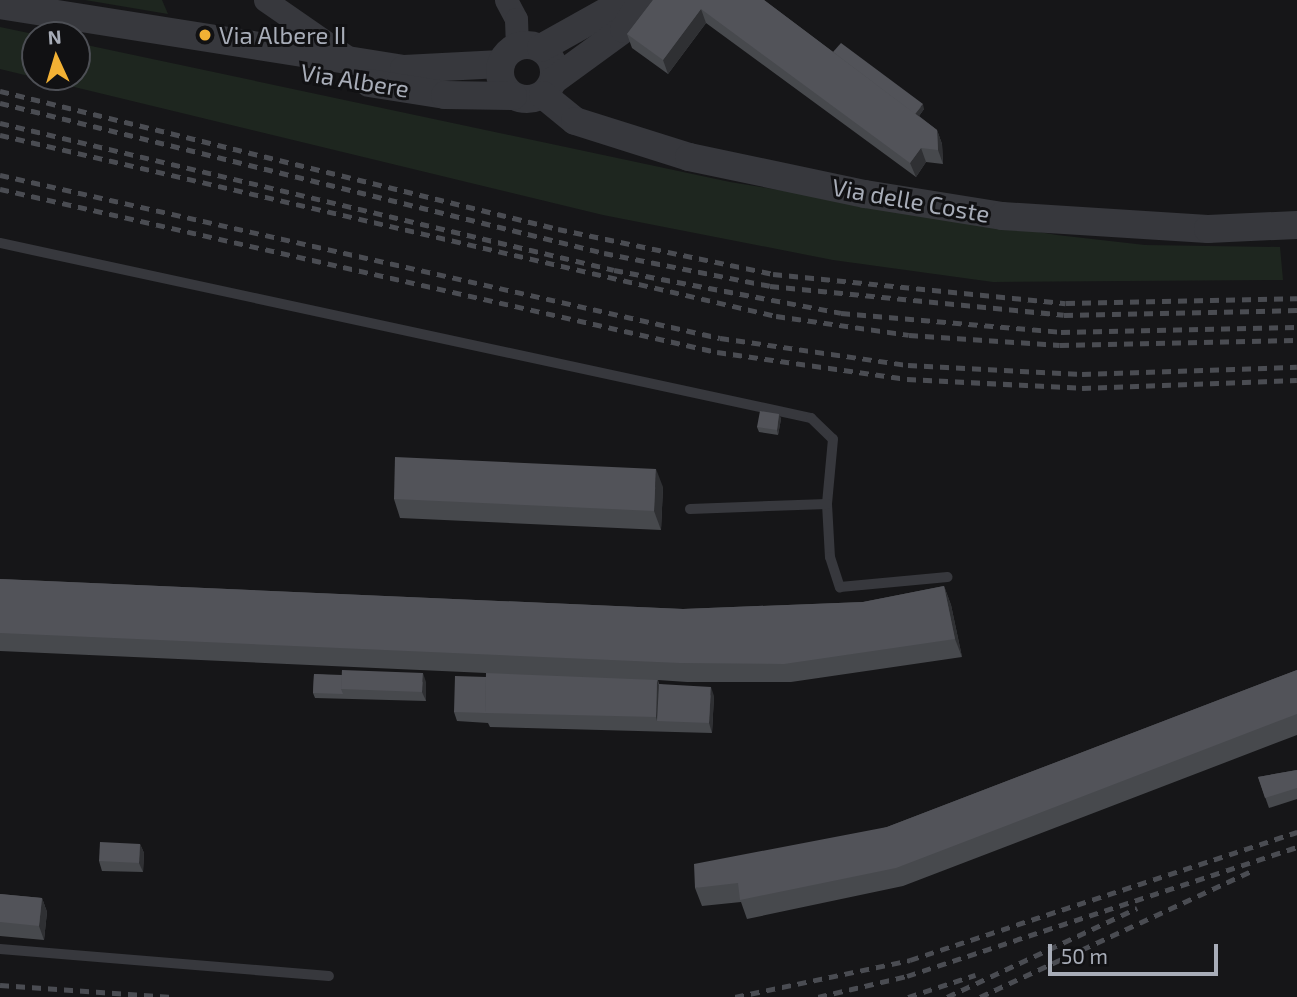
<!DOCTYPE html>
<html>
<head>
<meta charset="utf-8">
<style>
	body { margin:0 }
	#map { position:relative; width:1297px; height:997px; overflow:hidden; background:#161618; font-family:"Exo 2",sans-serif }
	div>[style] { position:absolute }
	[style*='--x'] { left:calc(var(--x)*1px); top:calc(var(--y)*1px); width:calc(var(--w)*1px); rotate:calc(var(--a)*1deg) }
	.green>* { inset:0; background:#1e261f }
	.service>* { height:10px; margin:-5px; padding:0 5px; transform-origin:5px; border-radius:5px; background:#37383d }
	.minor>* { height:23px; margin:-11.5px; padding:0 11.5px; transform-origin:11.5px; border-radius:11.5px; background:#37383d }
	.tertiary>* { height:28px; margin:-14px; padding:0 14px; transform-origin:14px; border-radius:14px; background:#37383d }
	.tertiary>.ring { margin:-14px; padding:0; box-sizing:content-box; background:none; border:28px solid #37383d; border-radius:50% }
	.rail>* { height:5px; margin-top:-2.5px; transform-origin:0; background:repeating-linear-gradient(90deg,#4a4c52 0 9px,transparent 0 16px) }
	.wall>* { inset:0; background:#47494d }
	.shaded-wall>* { inset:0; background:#2f3033 }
	.building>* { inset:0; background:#525359 }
	.dots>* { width:19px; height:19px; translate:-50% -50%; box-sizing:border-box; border:4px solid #111113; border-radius:50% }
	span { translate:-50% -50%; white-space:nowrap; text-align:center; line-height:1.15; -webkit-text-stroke:6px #111113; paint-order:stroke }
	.poi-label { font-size:24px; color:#a8adb8 }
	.left { translate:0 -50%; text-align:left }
	.street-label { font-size:24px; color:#a8adb8 }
	.north { position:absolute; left:21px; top:21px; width:70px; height:70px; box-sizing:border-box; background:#111113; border:2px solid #4d4f55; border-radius:50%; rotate:356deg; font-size:19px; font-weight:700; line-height:28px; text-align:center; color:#a8adb8 }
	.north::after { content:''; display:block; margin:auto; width:24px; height:32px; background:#f2b134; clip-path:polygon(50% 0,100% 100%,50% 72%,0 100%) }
	.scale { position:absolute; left:1048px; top:944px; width:170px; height:32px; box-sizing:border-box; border:4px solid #a8adb8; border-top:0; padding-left:9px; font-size:21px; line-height:24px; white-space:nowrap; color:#a8adb8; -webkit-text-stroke:5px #111113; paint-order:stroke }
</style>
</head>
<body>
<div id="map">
	<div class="green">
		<div style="clip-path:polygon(85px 0,162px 0,168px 14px)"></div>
		<div style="clip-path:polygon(0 27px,38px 35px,35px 77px,77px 77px,77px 43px,730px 182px,1057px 235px,1145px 245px,1280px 247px,1283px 280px,993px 282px,833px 260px,603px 215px,0 69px)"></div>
	</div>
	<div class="service">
		<div style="--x:0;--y:243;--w:830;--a:12.18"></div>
		<div style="--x:811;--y:418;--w:30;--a:44"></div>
		<div style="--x:833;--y:439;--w:65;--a:95.3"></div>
		<div style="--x:827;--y:504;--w:53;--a:86.8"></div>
		<div style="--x:830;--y:557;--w:32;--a:72"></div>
		<div style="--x:840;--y:587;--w:108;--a:-5.3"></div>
		<div style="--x:690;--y:509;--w:137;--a:-2.1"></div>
		<div style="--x:0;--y:949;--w:330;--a:4.7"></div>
	</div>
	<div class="minor">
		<div style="--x:265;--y:0;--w:107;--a:34.7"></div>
		<div style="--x:506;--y:0;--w:21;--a:62"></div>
		<div style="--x:516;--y:19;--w:27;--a:88"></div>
	</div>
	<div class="tertiary">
		<div style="--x:0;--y:5;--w:409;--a:9"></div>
		<div style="--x:404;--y:69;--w:97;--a:-3"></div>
		<div class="ring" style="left:500px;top:45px;width:26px;height:26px"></div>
		<div style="--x:541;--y:48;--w:98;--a:-29.2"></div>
		<div style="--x:554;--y:80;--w:87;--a:-36.1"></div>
		<div style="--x:624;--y:29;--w:35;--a:-57"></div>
		<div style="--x:369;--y:83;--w:77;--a:9"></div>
		<div style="--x:445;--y:95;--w:68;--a:0.8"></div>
		<div style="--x:543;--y:95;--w:41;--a:39.1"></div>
		<div style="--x:575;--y:121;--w:120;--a:17.5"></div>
		<div style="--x:689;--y:157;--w:180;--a:11.9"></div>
		<div style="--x:865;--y:194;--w:139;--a:9.1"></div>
		<div style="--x:1002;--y:216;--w:206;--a:3.6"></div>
		<div style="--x:1208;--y:229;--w:89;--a:-2.6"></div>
	</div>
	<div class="rail">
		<div style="--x:0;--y:91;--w:575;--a:13.89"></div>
		<div style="--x:558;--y:229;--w:220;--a:11.8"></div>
		<div style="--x:773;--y:274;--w:294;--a:5.7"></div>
		<div style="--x:1066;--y:303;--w:231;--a:-1.2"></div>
		<div style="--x:0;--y:103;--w:622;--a:13.95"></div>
		<div style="--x:604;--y:253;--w:169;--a:11.2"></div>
		<div style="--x:770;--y:286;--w:295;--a:5.6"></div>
		<div style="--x:1064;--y:315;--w:233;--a:-1.2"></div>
		<div style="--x:0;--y:123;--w:631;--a:13.46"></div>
		<div style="--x:614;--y:270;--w:231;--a:10.7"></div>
		<div style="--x:841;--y:313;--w:221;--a:4.9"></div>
		<div style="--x:1061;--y:332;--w:236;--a:-1.2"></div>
		<div style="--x:0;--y:135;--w:797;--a:13.13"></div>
		<div style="--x:776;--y:316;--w:134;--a:8.1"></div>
		<div style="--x:909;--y:335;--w:151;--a:3.8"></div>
		<div style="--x:1060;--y:345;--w:237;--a:-1.2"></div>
		<div style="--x:0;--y:175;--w:738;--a:12.76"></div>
		<div style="--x:720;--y:338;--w:190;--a:8.2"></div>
		<div style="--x:908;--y:365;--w:174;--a:3"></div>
		<div style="--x:1082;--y:374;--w:215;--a:-1.9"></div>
		<div style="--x:0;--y:189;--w:735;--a:12.81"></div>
		<div style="--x:717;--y:352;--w:192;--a:8.1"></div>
		<div style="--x:907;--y:379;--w:175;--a:2.9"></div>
		<div style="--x:1082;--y:388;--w:215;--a:-2.1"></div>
		<div style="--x:0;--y:985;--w:172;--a:4"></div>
		<div style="--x:735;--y:997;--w:179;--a:-11.9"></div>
		<div style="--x:910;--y:960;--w:408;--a:-18.3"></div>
		<div style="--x:818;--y:997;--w:91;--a:-13.3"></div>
		<div style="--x:907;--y:976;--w:411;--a:-18.3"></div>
		<div style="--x:908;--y:997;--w:71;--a:-18.2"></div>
		<div style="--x:947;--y:997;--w:210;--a:-25.1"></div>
		<div style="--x:980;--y:997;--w:301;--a:-24.9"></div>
	</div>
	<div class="wall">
		<div style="clip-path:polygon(653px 0,764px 0,833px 52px,924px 109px,919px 116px,937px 130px,942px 144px,943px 164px,926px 162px,916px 177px,706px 23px,668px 74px,632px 48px,627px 34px)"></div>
		<div style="clip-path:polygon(779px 414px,781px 419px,778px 435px,759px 432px,757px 427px)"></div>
		<div style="clip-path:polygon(663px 487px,661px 530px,400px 518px,394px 499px)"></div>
		<div style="clip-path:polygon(0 579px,683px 609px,863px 602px,944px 586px,951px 605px,962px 657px,791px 682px,687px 682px,658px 680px,659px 684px,714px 696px,712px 733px,490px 727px,488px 723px,457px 721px,454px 712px,486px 677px,486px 673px,0 651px)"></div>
		<div style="clip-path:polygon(1297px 670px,1297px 735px,903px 886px,747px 919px,741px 902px,702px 906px,695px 888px,887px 827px)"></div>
		<div style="clip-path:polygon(314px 674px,426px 682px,426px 701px,315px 698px,313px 693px)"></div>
		<div style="clip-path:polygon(1297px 770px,1297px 799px,1269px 808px,1258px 777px)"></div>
		<div style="clip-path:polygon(140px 844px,144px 853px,143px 872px,102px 871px,99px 861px)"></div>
		<div style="clip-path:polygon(0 894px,42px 898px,47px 912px,44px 940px,0 936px)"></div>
	</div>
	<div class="shaded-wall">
		<div style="clip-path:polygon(701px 9px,706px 23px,668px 74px,663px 60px)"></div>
		<div style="clip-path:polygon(923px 104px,924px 109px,914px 123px,912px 118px)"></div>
		<div style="clip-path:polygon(937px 130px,942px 144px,943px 164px,938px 150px)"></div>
		<div style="clip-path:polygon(921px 148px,926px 162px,916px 177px,910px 163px)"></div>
		<div style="clip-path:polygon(779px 414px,781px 419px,778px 435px,777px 430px)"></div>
		<div style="clip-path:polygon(656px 469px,663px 487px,661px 530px,654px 511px)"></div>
		<div style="clip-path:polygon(944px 586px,951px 605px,962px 657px,955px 639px)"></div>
		<div style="clip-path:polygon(423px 673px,426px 682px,426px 701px,422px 692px)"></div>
		<div style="clip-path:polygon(657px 680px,662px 694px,657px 721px,656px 717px)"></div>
		<div style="clip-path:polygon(711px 687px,714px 696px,712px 733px,709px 723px)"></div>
		<div style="clip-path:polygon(140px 844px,144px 853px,143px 872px,139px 863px)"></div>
		<div style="clip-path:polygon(42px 898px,47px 912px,44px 940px,39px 926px)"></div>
	</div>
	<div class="building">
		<div style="clip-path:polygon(653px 0,764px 0,937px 130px,938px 150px,921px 148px,910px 163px,701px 9px,663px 60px,627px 34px)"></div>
		<div style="clip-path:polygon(841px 43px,923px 104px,915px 114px,833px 52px)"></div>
		<div style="clip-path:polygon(760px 411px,779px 414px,777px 430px,757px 427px)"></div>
		<div style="clip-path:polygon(395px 457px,656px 469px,654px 511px,394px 499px)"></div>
		<div style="clip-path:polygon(0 579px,683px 609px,863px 602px,944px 586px,955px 639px,784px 664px,680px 663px,0 633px)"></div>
		<div style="clip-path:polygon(342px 670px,423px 673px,422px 692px,341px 689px)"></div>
		<div style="clip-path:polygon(1297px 670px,1297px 714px,896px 868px,740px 900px,738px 883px,695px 888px,694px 864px,887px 827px)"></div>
		<div style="clip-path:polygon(486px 673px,657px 680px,656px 717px,485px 713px)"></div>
		<div style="clip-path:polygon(314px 674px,342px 675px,341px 689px,343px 694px,313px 693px)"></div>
		<div style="clip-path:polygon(455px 676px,486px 677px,485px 713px,487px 713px,454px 712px)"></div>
		<div style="clip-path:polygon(659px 684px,711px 687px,709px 723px,657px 721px)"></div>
		<div style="clip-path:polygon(1297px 770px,1297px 788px,1265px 798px,1258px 777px)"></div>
		<div style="clip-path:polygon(100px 842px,140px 844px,139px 863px,99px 861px)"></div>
		<div style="clip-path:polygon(0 894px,42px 898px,39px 926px,0 922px)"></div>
	</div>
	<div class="dots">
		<div style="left:205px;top:35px;background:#f2b134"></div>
	</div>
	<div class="poi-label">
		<span class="left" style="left:219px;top:35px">Via Albere II</span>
	</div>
	<div class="street-label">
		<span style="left:355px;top:80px;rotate:9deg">Via Albere</span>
		<span style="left:911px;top:200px;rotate:10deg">Via delle Coste</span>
	</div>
	<div class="north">N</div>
	<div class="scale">50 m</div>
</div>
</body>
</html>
